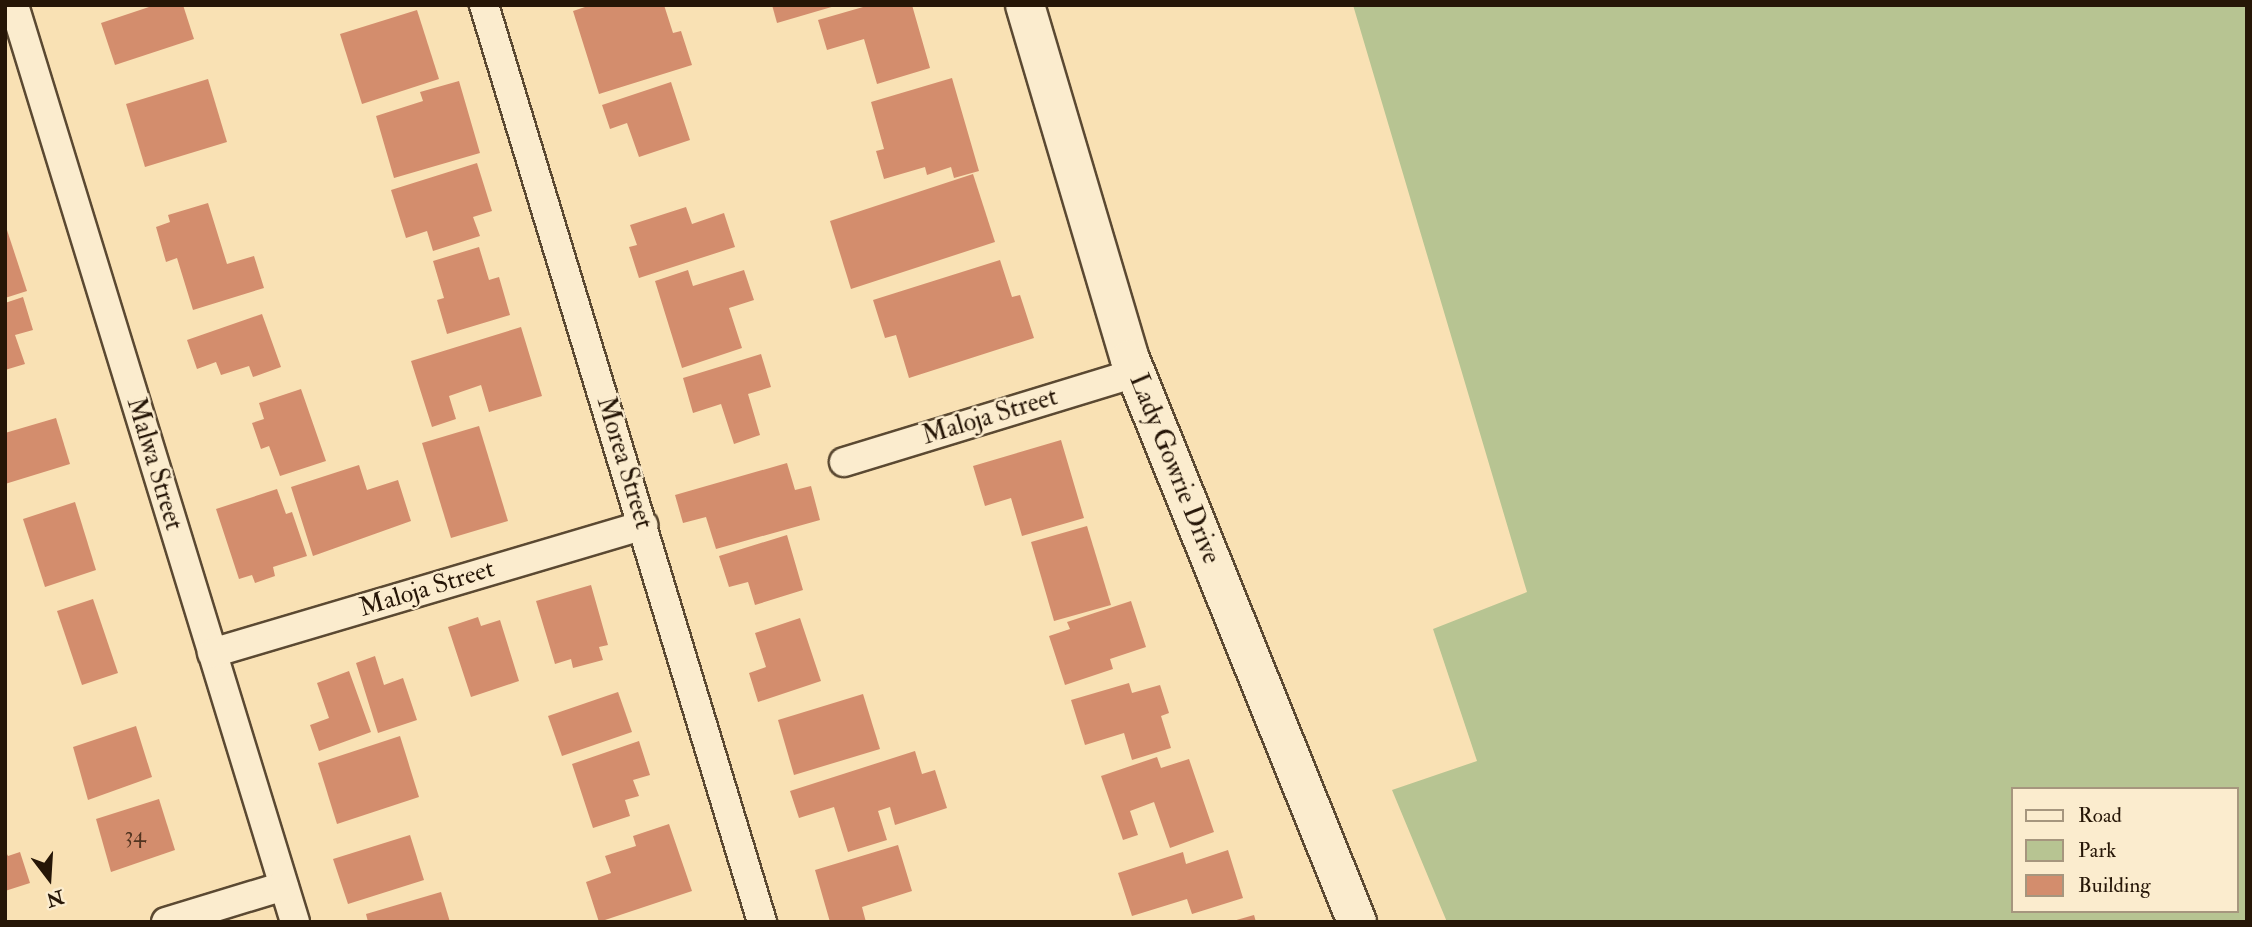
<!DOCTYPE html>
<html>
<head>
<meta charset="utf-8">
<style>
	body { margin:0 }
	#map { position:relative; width:2252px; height:927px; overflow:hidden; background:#f9e1b4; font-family:"IM FELL Double Pica",serif }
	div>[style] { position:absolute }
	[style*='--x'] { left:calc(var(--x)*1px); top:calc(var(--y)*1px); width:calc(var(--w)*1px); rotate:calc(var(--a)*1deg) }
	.green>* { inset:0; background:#b7c492 }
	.building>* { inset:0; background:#d38d6d }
	.roads { filter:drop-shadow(2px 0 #5b4932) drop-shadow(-2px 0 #5b4932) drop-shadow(0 2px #5b4932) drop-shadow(0 -2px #5b4932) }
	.street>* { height:28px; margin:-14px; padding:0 14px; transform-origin:14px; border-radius:14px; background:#fbecce }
	.secondary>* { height:38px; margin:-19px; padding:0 19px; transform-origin:19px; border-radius:19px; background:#fbecce }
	span { translate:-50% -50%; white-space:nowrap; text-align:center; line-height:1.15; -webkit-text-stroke:5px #fbecce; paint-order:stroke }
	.number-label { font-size:23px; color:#513420 }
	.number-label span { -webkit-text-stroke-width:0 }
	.street-label { font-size:26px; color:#261607 }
	.frame { position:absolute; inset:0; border:7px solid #261607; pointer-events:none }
	.legend { position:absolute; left:2011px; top:787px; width:228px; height:126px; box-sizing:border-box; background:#fbecce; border:2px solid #a6967e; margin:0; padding:9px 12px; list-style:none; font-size:21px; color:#261607 }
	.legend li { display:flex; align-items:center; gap:14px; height:35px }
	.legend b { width:35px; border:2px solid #a6967e }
	.north { position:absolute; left:14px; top:843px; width:70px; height:70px; -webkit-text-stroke:5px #fbecce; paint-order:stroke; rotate:163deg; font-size:19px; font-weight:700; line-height:28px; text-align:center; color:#261607 }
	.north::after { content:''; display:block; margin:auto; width:24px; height:32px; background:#261607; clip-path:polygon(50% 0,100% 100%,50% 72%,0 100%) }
</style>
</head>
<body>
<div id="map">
	<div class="green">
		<div style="clip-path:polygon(evenodd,1353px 5px,2247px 5px,2247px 922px,1447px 922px,1392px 790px,1477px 761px,1433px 629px,1527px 592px,1353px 5px,2012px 789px,2236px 789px,2236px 911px,2012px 911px,2012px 789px)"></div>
	</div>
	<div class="building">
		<div style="clip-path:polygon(155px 5px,183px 5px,194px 39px,115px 65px,101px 23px)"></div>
		<div style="clip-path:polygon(591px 5px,664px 5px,673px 33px,681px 31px,692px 65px,599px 94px,573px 11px)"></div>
		<div style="clip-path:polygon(772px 5px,835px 5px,835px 6px,777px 23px)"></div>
		<div style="clip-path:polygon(870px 5px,912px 5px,930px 68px,877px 84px,864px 39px,827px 50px,818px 20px)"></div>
		<div style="clip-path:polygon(417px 10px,439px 79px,362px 104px,340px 34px)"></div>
		<div style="clip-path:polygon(952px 78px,979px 171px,954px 178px,951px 167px,927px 175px,925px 167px,884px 179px,876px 151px,884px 149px,871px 102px)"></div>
		<div style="clip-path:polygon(208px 79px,227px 142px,145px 167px,126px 104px)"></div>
		<div style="clip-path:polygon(459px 81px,480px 153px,394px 178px,376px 116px,423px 101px,420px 92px)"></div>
		<div style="clip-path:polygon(671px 82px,690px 140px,639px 157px,627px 123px,610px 129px,602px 105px)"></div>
		<div style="clip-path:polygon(477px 163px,492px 211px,473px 217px,480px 236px,433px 251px,427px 231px,406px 238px,391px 190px)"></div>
		<div style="clip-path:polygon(973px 174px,995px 242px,851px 289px,830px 221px)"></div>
		<div style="clip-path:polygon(208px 203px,227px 264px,254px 256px,264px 288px,193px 310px,177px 258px,166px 262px,156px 227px,170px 222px,168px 215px)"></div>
		<div style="clip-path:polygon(686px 207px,692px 224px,724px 213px,735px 247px,639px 278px,629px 247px,637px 245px,630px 225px)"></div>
		<div style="clip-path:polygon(5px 224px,27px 291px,5px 298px)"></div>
		<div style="clip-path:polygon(479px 247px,489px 280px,499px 277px,510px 315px,447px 334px,437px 300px,444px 298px,433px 261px)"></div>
		<div style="clip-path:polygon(1000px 260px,1012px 297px,1020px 295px,1034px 338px,909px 378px,896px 335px,885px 338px,873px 300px)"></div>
		<div style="clip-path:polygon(688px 270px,693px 286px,744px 270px,754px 300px,729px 308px,742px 348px,682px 368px,655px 281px)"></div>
		<div style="clip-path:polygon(23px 297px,33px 330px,15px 335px,25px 364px,5px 370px,5px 303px)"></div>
		<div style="clip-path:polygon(262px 314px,281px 367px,253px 377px,249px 366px,221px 375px,216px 362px,197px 369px,187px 340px)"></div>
		<div style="clip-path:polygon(521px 327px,542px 396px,489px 412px,481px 385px,449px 396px,456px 419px,432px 427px,411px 361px)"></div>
		<div style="clip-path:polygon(761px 354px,771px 387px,748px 394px,760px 435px,734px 444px,721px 404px,693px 413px,683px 378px)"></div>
		<div style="clip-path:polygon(301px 389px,326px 461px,280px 476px,269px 446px,261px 449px,252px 423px,264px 419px,259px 403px)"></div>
		<div style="clip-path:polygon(56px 418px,70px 464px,5px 484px,5px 433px)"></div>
		<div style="clip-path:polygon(479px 426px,508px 521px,451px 538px,422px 443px)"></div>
		<div style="clip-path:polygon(1061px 440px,1084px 518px,1022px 536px,1011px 498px,985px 506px,973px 466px)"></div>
		<div style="clip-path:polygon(787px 463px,795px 490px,811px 486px,820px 520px,716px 549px,706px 517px,683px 523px,675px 495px)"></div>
		<div style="clip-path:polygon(359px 465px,367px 490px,398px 480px,411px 521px,313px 556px,291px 487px)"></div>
		<div style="clip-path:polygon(277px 489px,286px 514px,292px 512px,307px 556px,273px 567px,275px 576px,255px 583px,252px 575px,239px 579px,216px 509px)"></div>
		<div style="clip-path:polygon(75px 502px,96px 570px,45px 587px,23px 519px)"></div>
		<div style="clip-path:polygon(1087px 526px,1111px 605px,1054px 621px,1031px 542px)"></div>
		<div style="clip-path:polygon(787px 535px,803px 590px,755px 605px,748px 582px,729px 587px,719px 556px)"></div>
		<div style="clip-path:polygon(591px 585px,608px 645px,599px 647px,603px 660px,573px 668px,571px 659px,555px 664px,536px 601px)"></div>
		<div style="clip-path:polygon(93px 599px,118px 673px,82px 685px,57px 611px)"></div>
		<div style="clip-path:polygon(1131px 601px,1146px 647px,1110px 659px,1113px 669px,1065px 685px,1049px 636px,1070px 629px,1067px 622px)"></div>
		<div style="clip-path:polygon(478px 617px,481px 626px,500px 620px,519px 681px,471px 697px,448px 627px)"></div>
		<div style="clip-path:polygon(800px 618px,821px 681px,758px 702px,749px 673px,766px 667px,755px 633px)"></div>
		<div style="clip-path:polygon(375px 656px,384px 685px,403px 678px,417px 720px,378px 733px,356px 663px)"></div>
		<div style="clip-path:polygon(349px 671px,371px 732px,319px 751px,310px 725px,329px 718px,317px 683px)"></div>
		<div style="clip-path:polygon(1129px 683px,1132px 693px,1160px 685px,1169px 713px,1161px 716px,1171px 748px,1132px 760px,1124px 733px,1085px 745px,1071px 700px)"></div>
		<div style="clip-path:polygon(618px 692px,632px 732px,562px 756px,548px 716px)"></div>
		<div style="clip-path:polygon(863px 694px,880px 749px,794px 775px,778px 720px)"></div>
		<div style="clip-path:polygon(136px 726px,152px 777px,88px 800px,73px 747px)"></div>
		<div style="clip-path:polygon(400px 736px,419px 797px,337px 824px,318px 763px)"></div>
		<div style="clip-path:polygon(639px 741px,650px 775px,633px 780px,639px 796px,625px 800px,630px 816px,593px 828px,572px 764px)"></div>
		<div style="clip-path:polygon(915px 751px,922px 774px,935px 770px,947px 808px,895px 825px,890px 807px,878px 811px,887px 840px,848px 852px,834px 807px,799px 818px,790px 791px)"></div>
		<div style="clip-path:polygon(1157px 757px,1161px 768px,1189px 759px,1214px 832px,1170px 848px,1154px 802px,1130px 811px,1138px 835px,1123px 840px,1101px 776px)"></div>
		<div style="clip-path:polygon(159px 799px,175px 850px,111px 872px,96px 819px)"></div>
		<div style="clip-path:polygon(669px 824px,692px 891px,599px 922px,586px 882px,611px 873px,605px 856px,636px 846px,633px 836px)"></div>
		<div style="clip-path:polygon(410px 835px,424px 880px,348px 904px,333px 859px)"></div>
		<div style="clip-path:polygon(898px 845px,912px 891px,862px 907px,866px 922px,830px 922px,815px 870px)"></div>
		<div style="clip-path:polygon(5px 850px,8px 856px,20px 852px,30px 883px,5px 891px)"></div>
		<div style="clip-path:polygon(1228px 850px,1243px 898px,1192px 914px,1187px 899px,1132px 916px,1118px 873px,1183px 852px,1186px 864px)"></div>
		<div style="clip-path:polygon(441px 892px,450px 922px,368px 922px,366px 914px)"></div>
		<div style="clip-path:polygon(1254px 915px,1256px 922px,1233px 922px,1233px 921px)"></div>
	</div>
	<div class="roads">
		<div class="street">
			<div style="--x:14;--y:5;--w:959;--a:72.96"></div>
			<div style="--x:484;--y:5;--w:958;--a:73.13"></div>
			<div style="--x:844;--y:462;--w:304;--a:-17"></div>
			<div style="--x:212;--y:653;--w:450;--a:-16.5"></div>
			<div style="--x:166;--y:922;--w:123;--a:-17"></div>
		</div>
		<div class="secondary">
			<div style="--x:1025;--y:5;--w:369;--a:73.5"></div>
			<div style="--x:1130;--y:359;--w:607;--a:68.04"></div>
		</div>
	</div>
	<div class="number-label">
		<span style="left:135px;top:835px">34</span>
	</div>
	<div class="street-label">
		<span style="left:990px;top:417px;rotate:-17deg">Maloja Street</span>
		<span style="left:624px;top:463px;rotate:73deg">Morea Street</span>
		<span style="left:154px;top:464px;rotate:73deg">Malwa Street</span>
		<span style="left:1174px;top:469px;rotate:68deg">Lady Gowrie Drive</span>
		<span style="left:427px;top:589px;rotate:-17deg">Maloja Street</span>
	</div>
	<div class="frame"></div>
	<ul class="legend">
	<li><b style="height:9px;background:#fbecce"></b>Road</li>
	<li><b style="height:19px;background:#b7c492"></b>Park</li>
	<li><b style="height:19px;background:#d38d6d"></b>Building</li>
	</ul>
	<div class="north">N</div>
</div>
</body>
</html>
